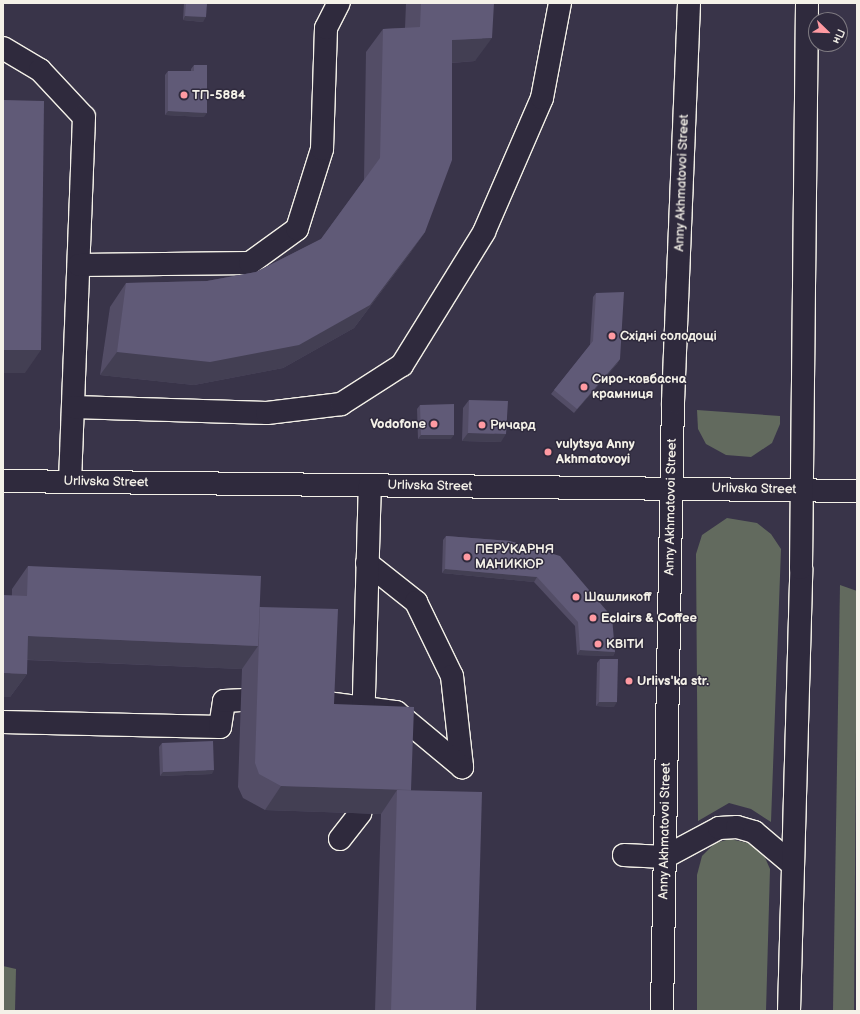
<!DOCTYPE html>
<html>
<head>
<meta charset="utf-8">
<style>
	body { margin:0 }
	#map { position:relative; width:860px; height:1014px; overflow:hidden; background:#393449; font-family:"Balsamiq Sans",sans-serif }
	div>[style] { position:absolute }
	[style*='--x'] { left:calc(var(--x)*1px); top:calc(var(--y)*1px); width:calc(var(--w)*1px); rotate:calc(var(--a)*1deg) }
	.green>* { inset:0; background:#626a5e }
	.roads { filter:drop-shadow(1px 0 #f4f1e8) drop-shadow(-1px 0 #f4f1e8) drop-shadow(0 1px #f4f1e8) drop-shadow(0 -1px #f4f1e8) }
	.minor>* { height:22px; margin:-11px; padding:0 11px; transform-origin:11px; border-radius:11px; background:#2f2a3d }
	.major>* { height:22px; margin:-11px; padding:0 11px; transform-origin:11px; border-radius:11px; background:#2f2a3d }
	.wall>* { inset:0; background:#534d66 }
	.shaded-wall>* { inset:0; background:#433f53 }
	.building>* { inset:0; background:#605a77 }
	.dots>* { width:11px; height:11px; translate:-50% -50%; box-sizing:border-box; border:2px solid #2f2a3d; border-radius:50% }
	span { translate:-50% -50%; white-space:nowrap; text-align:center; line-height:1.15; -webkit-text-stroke:3px #2f2a3d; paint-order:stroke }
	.poi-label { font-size:13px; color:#f4f1e8; font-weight:700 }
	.left { translate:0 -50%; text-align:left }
	.right { translate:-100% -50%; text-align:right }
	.street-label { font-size:13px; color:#f4f1e8 }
	.frame { position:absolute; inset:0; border:4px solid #f4f1e8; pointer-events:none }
	.north { position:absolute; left:808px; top:12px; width:40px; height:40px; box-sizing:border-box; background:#2f2a3d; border:1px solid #7e7a81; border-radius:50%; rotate:113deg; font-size:11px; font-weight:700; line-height:16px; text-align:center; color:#f4f1e8 }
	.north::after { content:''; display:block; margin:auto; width:14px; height:18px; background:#ff9aa2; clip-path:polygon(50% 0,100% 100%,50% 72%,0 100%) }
</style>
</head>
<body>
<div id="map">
	<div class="green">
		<div style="clip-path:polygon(697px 410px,780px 416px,780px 424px,772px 443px,751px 457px,726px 455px,706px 444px,698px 429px)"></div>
		<div style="clip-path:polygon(727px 518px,757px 523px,771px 534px,781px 549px,771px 822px,751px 809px,729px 803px,698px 821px,696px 554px,702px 535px)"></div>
		<div style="clip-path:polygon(840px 585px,857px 591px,854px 1011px,833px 1011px)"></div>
		<div style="clip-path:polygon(730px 839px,748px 843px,763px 853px,770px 869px,766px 1011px,697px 1011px,697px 875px,702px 856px,715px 843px)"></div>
		<div style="clip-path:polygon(3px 966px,16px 969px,15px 1011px,3px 1011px)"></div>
	</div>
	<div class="roads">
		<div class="minor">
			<div style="--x:3;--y:48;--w:43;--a:30.7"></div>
			<div style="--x:40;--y:70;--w:64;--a:46.9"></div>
			<div style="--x:84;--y:117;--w:365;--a:92.2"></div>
			<div style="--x:79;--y:265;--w:171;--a:-0.7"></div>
			<div style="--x:250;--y:263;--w:58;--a:-35.9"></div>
			<div style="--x:297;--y:229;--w:84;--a:-72.6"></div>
			<div style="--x:322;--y:149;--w:121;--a:-88.1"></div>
			<div style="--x:326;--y:28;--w:28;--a:-63"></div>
			<div style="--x:73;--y:407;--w:194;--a:1.8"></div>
			<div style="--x:267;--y:413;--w:75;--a:-6.9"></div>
			<div style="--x:341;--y:404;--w:72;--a:-32.6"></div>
			<div style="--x:402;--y:365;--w:156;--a:-58.3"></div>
			<div style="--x:484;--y:232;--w:146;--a:-66.6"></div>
			<div style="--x:542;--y:98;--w:97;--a:-79.3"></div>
			<div style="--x:3;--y:481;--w:854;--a:0.67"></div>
			<div style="--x:367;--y:563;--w:63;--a:38.5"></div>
			<div style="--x:416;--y:602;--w:82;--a:64.1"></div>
			<div style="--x:452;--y:676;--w:92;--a:83.7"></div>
			<div style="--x:319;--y:702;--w:78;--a:7.4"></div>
			<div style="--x:396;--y:712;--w:86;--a:39.8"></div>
			<div style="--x:3;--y:722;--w:217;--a:1.3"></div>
			<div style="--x:220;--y:727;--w:26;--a:-81"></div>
			<div style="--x:224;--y:701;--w:17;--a:-3"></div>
			<div style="--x:363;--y:730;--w:245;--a:-88.4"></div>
			<div style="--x:340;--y:839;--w:33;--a:-52"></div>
			<div style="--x:624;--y:855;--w:41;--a:2.8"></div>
		</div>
		<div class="major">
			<div style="--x:665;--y:857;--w:61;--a:-28.2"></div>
			<div style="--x:719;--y:828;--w:18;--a:-3"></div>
			<div style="--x:737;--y:827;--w:18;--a:16"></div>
			<div style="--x:754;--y:832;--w:51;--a:40.2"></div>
			<div style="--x:662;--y:1011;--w:609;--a:-88.97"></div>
			<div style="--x:673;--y:402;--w:399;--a:-87.7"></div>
			<div style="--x:789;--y:1011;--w:443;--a:-88.4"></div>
			<div style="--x:801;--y:568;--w:565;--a:-89.39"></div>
		</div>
	</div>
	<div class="wall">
		<div style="clip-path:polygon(184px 3px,207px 3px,203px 22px,183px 20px)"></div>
		<div style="clip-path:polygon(406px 3px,494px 3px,475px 61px,452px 63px,425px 232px,408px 256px,354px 328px,283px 368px,194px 385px,100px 375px,110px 307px,126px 283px,207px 281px,256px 272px,321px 239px,364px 180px,366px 52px,383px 29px,405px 28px)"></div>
		<div style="clip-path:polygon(194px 65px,204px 117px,165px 115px,165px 75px,168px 71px,191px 71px,191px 69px)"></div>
		<div style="clip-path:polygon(596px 293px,620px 359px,617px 364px,574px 413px,551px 394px,590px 345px,593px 297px)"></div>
		<div style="clip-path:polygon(469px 400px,501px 442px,462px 441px,463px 408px)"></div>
		<div style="clip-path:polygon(420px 405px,451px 439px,418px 439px,417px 409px)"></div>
		<div style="clip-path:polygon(446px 536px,510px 541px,615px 652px,613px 656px,577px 655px,575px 626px,534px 582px,442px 573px,443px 540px)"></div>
		<div style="clip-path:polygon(28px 566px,260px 607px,334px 704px,411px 790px,476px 1011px,375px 1011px,381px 814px,265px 810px,243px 798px,238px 787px,242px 669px,27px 660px,27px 674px,10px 697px,12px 589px)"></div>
		<div style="clip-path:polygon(600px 659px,614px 707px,596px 706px,597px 663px)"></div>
		<div style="clip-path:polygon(162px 743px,212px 774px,160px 776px,159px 747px)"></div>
	</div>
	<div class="shaded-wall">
		<div style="clip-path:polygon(185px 16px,206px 17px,203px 22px,183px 20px)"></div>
		<div style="clip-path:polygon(492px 38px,475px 61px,436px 64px,452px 40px)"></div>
		<div style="clip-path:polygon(168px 111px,207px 113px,204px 117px,165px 115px)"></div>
		<div style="clip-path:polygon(425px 232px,408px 256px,354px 328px,283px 368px,194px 385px,100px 375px,117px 352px)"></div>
		<div style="clip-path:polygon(3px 350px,41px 350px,25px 373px,3px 373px)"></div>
		<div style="clip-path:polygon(620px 359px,617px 364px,574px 413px,577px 409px)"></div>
		<div style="clip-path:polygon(468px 433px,506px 434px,501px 442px,462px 441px)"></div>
		<div style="clip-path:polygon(421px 435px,454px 435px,451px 439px,418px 439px)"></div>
		<div style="clip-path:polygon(445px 569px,537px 577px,534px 582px,442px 573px)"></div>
		<div style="clip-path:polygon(28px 636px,258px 646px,242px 669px,12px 659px)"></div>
		<div style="clip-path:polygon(580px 650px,615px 652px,613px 656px,577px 655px)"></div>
		<div style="clip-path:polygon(3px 673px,27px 674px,10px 697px,3px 697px)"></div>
		<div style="clip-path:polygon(599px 702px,617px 702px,614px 707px,596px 706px)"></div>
		<div style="clip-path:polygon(214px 770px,212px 774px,160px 776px,163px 772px)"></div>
		<div style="clip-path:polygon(281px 786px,411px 790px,397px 790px,381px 814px,265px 810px)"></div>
	</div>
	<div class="building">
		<div style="clip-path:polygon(186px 3px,207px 3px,206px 17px,185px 16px)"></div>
		<div style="clip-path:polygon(421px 3px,494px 3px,492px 38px,452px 40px,452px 160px,425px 232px,370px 305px,299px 345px,210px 362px,117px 352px,126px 283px,207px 281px,256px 272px,321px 239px,380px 158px,383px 29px,420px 27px)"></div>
		<div style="clip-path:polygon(194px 65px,207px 65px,207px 113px,168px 111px,168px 71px,194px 71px)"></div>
		<div style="clip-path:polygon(3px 100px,44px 101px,41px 350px,3px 350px)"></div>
		<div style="clip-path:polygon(624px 292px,620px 359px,577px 409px,554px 390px,593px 341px,596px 293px)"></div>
		<div style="clip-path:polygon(469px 400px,508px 401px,506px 434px,468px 433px)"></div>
		<div style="clip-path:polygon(454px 404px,454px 435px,421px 435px,420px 405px)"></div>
		<div style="clip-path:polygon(446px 536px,510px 541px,560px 556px,612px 617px,615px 652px,580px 650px,578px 622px,537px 577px,445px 569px)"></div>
		<div style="clip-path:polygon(28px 566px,261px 576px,258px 646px,28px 636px,27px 674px,3px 673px,3px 595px,27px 596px)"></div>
		<div style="clip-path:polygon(260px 607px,338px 609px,334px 704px,414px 707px,411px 790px,281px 786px,259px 774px,255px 763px)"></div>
		<div style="clip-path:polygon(600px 659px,618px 659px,617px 702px,599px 702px)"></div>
		<div style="clip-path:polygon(213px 741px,214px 770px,163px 772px,162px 743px)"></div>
		<div style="clip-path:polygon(397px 790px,482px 792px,476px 1011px,391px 1011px)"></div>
	</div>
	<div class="dots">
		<div style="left:184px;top:95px;background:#ff9aa2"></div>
		<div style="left:612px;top:336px;background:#ff9aa2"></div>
		<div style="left:584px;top:387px;background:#ff9aa2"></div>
		<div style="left:434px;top:424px;background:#ff9aa2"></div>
		<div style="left:482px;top:425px;background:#ff9aa2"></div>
		<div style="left:548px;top:452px;background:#ff9aa2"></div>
		<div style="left:467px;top:557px;background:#ff9aa2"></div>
		<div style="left:576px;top:597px;background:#ff9aa2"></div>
		<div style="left:593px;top:618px;background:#ff9aa2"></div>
		<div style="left:598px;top:644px;background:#ff9aa2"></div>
		<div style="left:629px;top:681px;background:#ff9aa2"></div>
	</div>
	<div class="poi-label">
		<span class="left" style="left:192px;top:95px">ТП-5884</span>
		<span class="left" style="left:620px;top:336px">Східні солодощі</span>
		<span class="left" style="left:592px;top:387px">Сиро-ковбасна<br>крамниця</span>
		<span class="right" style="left:426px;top:424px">Vodofone</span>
		<span class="left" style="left:490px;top:425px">Ричард</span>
		<span class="left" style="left:556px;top:452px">vulytsya Anny<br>Akhmatovoyi</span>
		<span class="left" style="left:475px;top:557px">ПЕРУКАРНЯ<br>МАНИКЮР</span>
		<span class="left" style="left:584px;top:597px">Шашликоff</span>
		<span class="left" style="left:601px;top:618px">Eclairs &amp; Coffee</span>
		<span class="left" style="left:606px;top:644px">КВІТИ</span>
		<span class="left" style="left:637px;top:681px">Urlivsʹka str.</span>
	</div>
	<div class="street-label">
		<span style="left:682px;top:183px;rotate:-88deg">Anny Akhmatovoi Street</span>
		<span style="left:106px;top:482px;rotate:1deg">Urlivska Street</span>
		<span style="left:430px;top:486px;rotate:1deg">Urlivska Street</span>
		<span style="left:754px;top:489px;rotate:1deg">Urlivska Street</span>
		<span style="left:671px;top:507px;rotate:-89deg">Anny Akhmatovoi Street</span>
		<span style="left:665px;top:831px;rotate:-89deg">Anny Akhmatovoi Street</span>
	</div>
	<div class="frame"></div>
	<div class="north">Пн</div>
</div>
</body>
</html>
